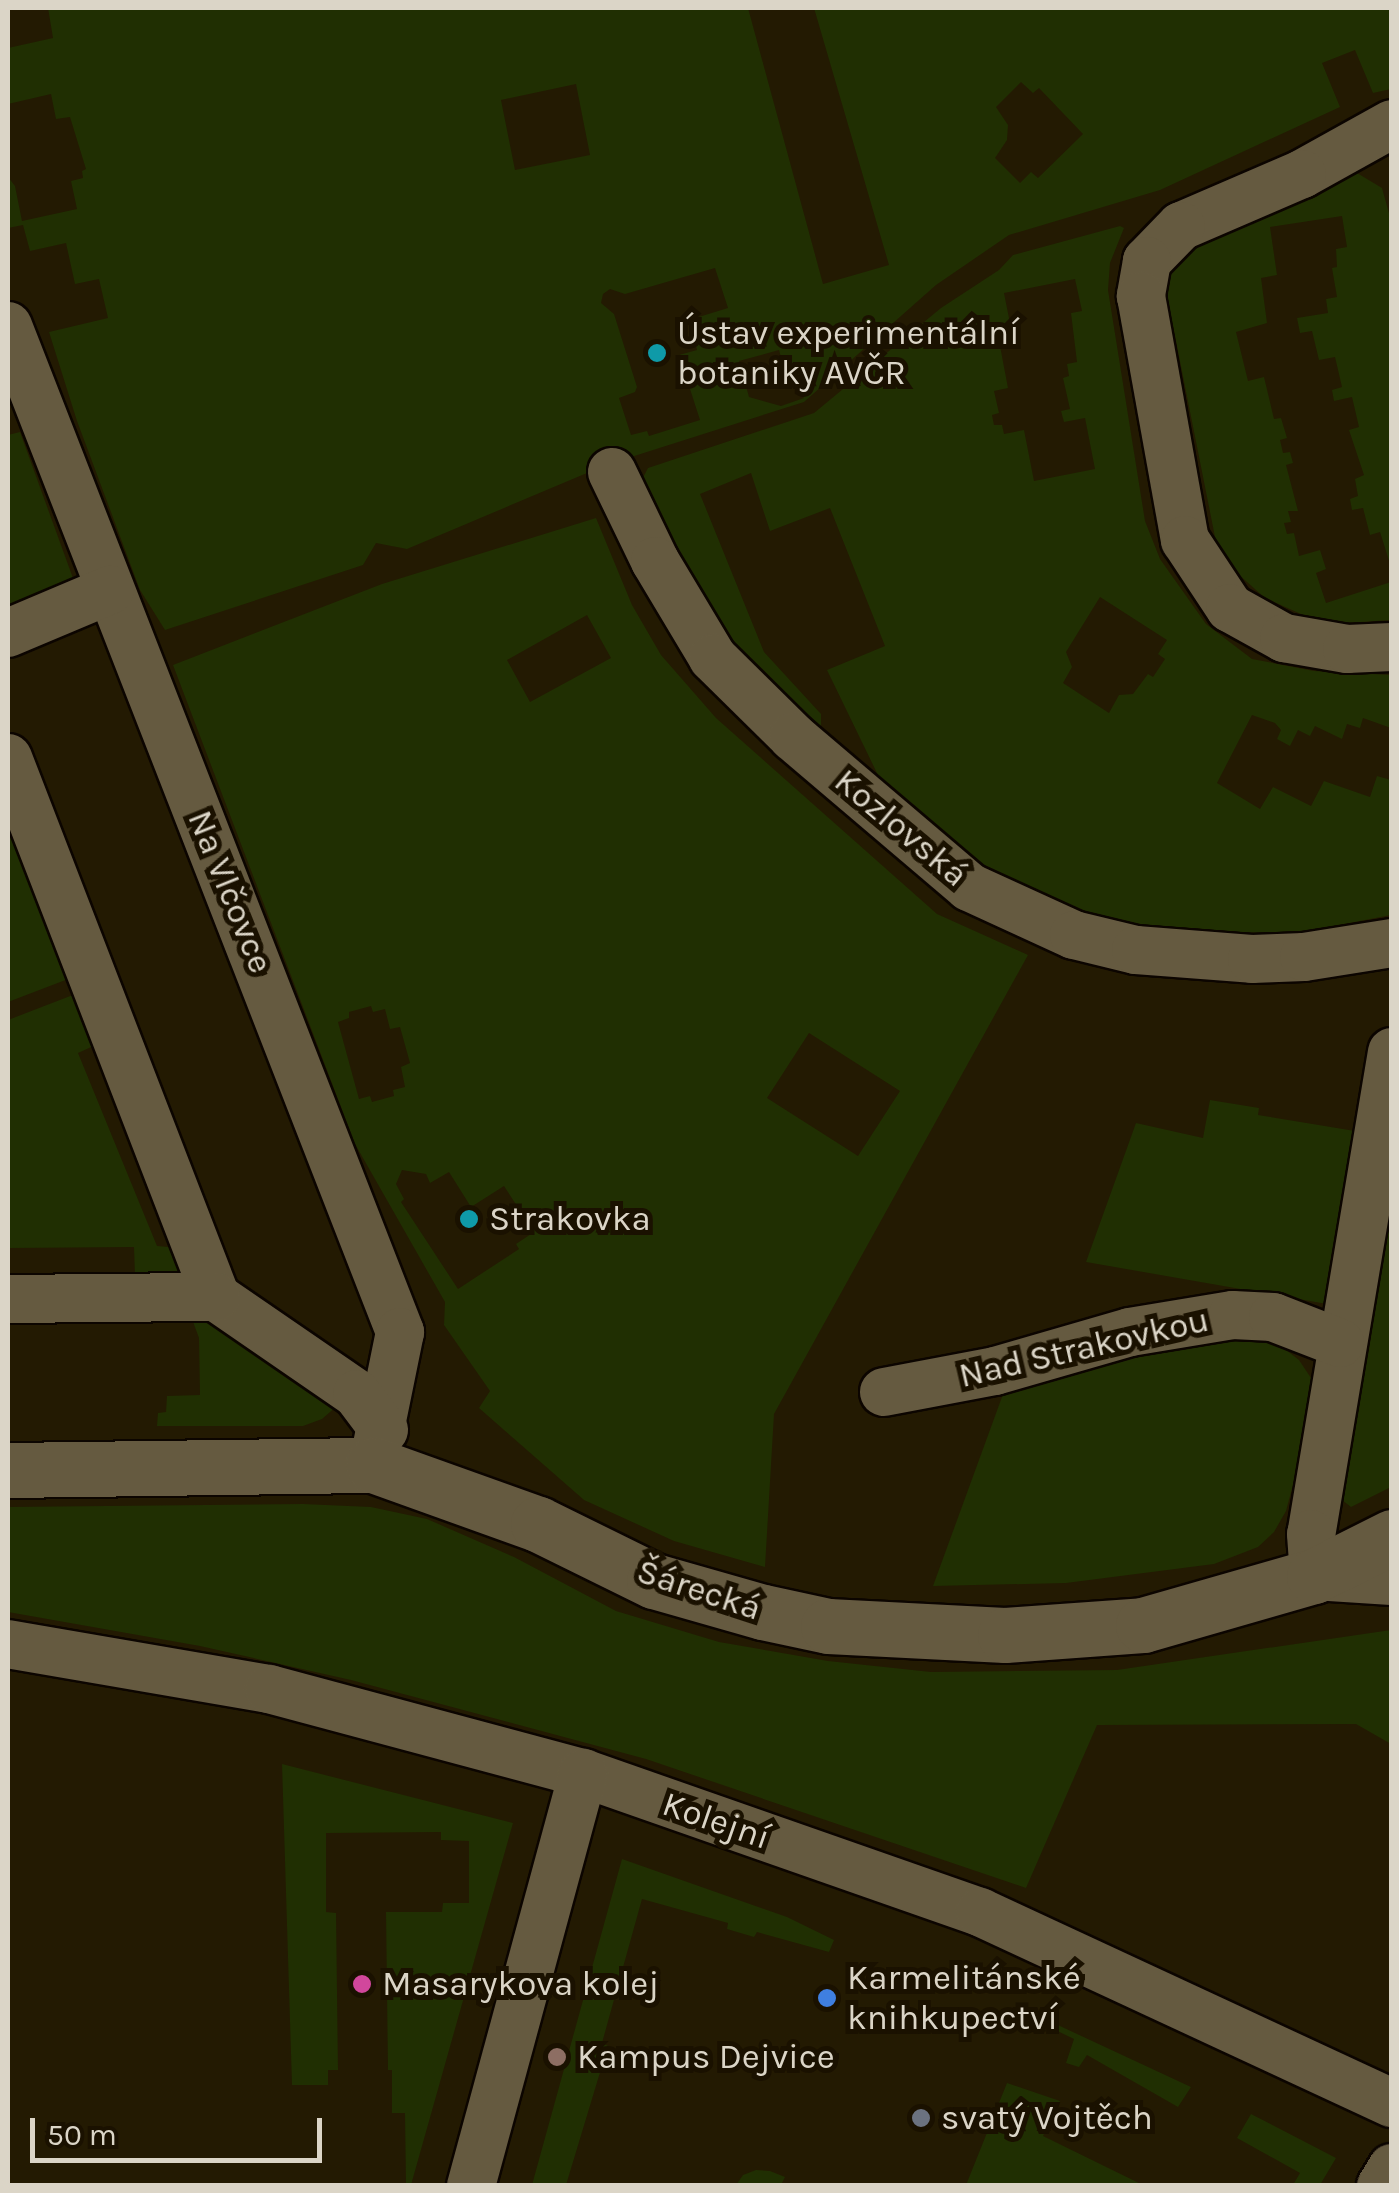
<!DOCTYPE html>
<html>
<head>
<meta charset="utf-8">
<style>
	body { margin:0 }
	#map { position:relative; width:1399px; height:2193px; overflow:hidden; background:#231a02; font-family:Karla,sans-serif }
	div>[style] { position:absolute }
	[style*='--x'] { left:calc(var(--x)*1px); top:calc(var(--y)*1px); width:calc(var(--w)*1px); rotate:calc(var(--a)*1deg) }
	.green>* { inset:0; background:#202f02 }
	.roads { filter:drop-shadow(2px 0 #0c0500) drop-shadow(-2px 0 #0c0500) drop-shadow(0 2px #0c0500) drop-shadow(0 -2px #0c0500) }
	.minor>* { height:48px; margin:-24px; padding:0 24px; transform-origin:24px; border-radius:24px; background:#655a40 }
	.tertiary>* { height:55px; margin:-27.5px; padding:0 27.5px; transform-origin:27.5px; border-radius:27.5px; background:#655a40 }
	.dots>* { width:28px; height:28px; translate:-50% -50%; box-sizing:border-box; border:5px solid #1a1100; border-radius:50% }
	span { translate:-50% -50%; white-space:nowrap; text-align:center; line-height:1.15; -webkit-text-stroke:10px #1a1100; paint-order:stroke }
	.poi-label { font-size:35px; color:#dbd5c7 }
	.left { translate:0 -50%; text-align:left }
	.street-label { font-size:35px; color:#dbd5c7 }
	.frame { position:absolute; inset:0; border:10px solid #dbd5c7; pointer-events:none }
	.scale { position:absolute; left:30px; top:2118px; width:292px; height:45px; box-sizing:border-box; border:5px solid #dbd5c7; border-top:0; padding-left:12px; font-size:30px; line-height:35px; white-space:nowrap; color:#dbd5c7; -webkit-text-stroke:8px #1a1100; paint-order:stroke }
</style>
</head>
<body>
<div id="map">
	<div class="green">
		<div style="clip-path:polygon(evenodd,48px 8px,748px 8px,823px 284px,889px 265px,814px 8px,1391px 8px,1391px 89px,1373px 93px,1355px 50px,1322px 63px,1340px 107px,1160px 190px,1009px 235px,936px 285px,804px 402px,606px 465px,407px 549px,376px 543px,363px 565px,165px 630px,140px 590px,77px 421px,49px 332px,108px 318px,99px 279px,75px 284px,66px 243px,30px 251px,23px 225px,8px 228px,8px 177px,15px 186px,22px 221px,77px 209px,71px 181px,83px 178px,82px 171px,86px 169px,70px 117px,56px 119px,51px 94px,8px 104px,8px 48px,53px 38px,48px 8px,1021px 82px,1033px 93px,1039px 88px,1083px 134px,1038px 178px,1031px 172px,1020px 183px,995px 158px,1007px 140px,1008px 125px,996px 107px,1021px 82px,48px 8px,576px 84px,590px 155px,515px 170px,501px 100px,576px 84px,48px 8px,715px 268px,728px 308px,689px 320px,697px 350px,679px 355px,700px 420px,649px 436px,647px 431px,631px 435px,619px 398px,635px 392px,637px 387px,614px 314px,601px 303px,603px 294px,610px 289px,625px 294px,715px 268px,48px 8px,779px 350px,787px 379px,804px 398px,781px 406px,749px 397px,739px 361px,779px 350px)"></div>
		<div style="clip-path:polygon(1345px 173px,1357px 173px,1382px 188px,1392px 224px,1391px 567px,1380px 532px,1370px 535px,1363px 508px,1352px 510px,1350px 499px,1358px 496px,1355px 479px,1364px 475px,1349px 430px,1359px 427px,1352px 397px,1334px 401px,1332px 390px,1342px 387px,1335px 357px,1319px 360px,1312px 331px,1300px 333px,1297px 318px,1328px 313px,1326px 299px,1337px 297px,1332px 268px,1337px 267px,1336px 249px,1347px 247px,1342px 216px,1270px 227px,1277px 275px,1261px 278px,1267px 323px,1236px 332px,1248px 381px,1264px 377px,1274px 419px,1281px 418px,1287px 438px,1280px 440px,1283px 453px,1290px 452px,1293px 463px,1286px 465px,1298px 511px,1288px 511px,1291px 522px,1284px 523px,1287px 534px,1294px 533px,1299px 556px,1320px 550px,1326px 569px,1316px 573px,1326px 603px,1391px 582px,1391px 620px,1346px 623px,1310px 618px,1265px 598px,1238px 574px,1216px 542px,1167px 296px,1168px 270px,1184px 246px)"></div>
		<div style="clip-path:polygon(evenodd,1120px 226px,1124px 228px,1110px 263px,1108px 290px,1145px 521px,1160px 559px,1206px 624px,1252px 659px,1314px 671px,1391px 675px,1391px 728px,1363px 718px,1360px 728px,1347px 724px,1342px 739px,1315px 726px,1310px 736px,1298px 730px,1290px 746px,1277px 739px,1281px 730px,1275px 723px,1252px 715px,1217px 783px,1260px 809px,1273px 787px,1311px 806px,1324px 781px,1370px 797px,1377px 776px,1391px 780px,1391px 915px,1303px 932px,1197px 933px,1101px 919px,1039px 896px,969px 861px,891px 802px,827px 670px,885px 646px,830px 508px,770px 531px,751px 473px,700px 494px,764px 652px,821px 714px,821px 746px,736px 658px,637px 489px,648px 468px,814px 413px,941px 308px,999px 270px,1013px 255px,1120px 226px,1075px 279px,1082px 311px,1071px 313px,1077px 362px,1067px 364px,1069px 376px,1063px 378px,1070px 409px,1061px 411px,1064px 422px,1085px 418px,1095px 469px,1034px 481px,1024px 430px,1004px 434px,1002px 425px,994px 425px,992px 415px,999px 413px,994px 391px,1008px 388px,1000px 346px,1014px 343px,1004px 293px,1075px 279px,1120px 226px,1100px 597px,1167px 640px,1158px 654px,1165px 659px,1153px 677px,1148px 674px,1133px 694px,1119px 695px,1109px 713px,1063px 683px,1072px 667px,1066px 652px,1100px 597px)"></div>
		<div style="clip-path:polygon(20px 432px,78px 592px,8px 619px,8px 435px)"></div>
		<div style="clip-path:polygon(evenodd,596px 518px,632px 605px,661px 655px,716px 718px,937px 914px,1028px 955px,774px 1414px,765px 1567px,674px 1541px,584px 1500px,479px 1408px,490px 1391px,444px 1325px,445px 1302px,355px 1144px,173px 665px,382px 584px,596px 518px,587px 615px,611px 658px,530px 702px,507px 660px,587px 615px,596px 518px,371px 1006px,373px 1012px,385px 1009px,390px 1029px,400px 1027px,410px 1063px,401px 1067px,405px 1087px,393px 1090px,394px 1096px,372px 1102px,370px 1096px,359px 1099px,338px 1022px,349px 1018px,349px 1012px,371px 1006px,596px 518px,809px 1033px,900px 1091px,858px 1156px,767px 1098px,809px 1033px,596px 518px,402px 1170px,426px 1174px,430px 1183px,449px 1172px,471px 1207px,504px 1186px,534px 1232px,516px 1244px,519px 1249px,458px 1289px,401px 1202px,404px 1199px,396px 1184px,402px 1170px)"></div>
		<div style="clip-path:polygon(8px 792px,76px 976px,8px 1002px)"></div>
		<div style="clip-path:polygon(91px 988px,111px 1038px,78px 1053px,157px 1246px,193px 1249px,179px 1287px,135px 1276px,134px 1247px,8px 1248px,8px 1020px)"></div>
		<div style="clip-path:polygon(1210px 1100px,1259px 1108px,1258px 1115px,1361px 1132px,1327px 1304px,1086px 1262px,1136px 1123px,1203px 1138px)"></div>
		<div style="clip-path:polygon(1391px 1161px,1391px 1487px,1351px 1507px,1333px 1493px)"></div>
		<div style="clip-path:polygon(203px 1314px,345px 1399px,322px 1419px,303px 1426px,157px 1426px,158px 1413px,166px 1412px,167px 1396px,200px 1395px,199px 1338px,192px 1319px)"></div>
		<div style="clip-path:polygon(1168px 1337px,1272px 1339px,1299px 1360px,1311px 1378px,1313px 1410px,1286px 1511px,1274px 1532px,1258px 1547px,1214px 1564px,1066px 1583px,933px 1586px,1010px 1375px)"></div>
		<div style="clip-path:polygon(303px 1504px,371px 1507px,427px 1519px,514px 1557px,616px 1611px,719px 1642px,828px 1661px,931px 1672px,1117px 1670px,1391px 1630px,1391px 1744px,1356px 1724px,1097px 1725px,1026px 1888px,646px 1759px,351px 1680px,200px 1646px,8px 1612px,8px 1507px)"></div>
		<div style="clip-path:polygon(282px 1764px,513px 1823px,411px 2185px,406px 2185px,405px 2113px,392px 2113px,392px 2070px,388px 2070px,386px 1912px,442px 1912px,443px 1903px,469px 1903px,469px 1841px,441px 1840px,441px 1832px,326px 1833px,326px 1912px,336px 1913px,338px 2070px,328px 2070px,328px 2085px,292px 2085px)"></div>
		<div style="clip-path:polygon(622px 1859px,787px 1917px,834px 1940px,829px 1952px,757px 1932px,754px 1937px,727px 1929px,728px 1923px,642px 1899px,602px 2043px,608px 2046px,566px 2185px,532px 2185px)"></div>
		<div style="clip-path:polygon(1017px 2006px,1191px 2087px,1178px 2107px,1087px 2055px,1079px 2067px,1066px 2063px,1074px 2039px,1016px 2011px)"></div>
		<div style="clip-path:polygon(1007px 2083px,1060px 2101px,1043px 2136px,1143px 2185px,966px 2185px)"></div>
		<div style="clip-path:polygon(1251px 2114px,1336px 2158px,1320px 2185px,1293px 2185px,1300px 2173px,1237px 2138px)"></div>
		<div style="clip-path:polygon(756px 2170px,770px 2171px,785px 2177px,781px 2185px,736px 2185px,743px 2175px)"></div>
	</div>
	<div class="roads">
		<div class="minor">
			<div style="--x:1392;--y:124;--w:103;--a:150.9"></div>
			<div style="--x:1302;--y:174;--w:132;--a:156.7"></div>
			<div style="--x:1181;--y:226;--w:49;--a:134.2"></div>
			<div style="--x:1147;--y:261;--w:36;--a:100"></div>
			<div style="--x:1141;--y:296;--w:248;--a:79.8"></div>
			<div style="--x:1185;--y:540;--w:82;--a:56.5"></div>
			<div style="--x:1230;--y:608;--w:62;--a:29.1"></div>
			<div style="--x:1284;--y:638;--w:64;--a:9.9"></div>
			<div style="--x:1347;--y:649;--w:45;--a:-2.5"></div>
			<div style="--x:8;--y:326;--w:1080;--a:68.71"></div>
			<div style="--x:400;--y:1332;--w:136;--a:101.5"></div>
			<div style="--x:612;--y:472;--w:99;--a:64.2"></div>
			<div style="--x:655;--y:561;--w:113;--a:59.1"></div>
			<div style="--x:713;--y:658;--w:112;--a:44.6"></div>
			<div style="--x:793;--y:737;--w:231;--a:40.4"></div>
			<div style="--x:969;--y:887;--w:115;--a:24.6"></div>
			<div style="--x:1074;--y:935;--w:64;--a:13.6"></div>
			<div style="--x:1136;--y:950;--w:116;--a:4.4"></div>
			<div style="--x:1252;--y:959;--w:52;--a:-2.2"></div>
			<div style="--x:1304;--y:957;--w:89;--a:-9"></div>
			<div style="--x:8;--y:633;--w:111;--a:-22.9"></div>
			<div style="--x:8;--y:758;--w:578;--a:68.9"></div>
			<div style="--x:216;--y:1297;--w:171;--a:34.5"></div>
			<div style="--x:357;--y:1394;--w:45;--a:53.1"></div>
			<div style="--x:1392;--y:1052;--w:489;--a:99.5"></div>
			<div style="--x:1311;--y:1534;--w:42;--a:85.9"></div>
			<div style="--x:1314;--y:1576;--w:78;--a:3.7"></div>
			<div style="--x:8;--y:1299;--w:208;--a:-0.6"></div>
			<div style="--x:884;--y:1392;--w:113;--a:-10.7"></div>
			<div style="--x:995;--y:1371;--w:141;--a:-16.1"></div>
			<div style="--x:1130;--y:1332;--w:104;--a:-9.4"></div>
			<div style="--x:1233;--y:1315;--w:40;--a:2.9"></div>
			<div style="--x:1273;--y:1317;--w:72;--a:21.2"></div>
			<div style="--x:8;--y:1644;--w:265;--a:9.8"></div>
			<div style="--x:269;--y:1689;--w:325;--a:15"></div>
			<div style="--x:583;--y:1773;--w:421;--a:19.3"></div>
			<div style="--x:980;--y:1912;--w:454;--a:24.9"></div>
			<div style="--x:471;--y:2186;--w:428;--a:-74.8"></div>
			<div style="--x:1381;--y:2186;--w:21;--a:-59"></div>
		</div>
		<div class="tertiary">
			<div style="--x:8;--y:1470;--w:365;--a:-0.8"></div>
			<div style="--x:373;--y:1465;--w:175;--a:19.7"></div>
			<div style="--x:538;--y:1524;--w:129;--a:26.2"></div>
			<div style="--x:654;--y:1581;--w:113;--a:15.9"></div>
			<div style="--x:763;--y:1612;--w:66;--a:12.2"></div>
			<div style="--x:828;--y:1626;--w:177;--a:2.9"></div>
			<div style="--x:1005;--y:1635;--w:138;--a:-4.1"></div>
			<div style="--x:1143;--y:1625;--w:178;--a:-16"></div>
			<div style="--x:1314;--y:1576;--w:87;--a:-26.6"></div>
		</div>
	</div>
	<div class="dots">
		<div style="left:657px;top:353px;background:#0f9aa8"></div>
		<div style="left:469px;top:1219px;background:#0f9aa8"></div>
		<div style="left:362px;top:1984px;background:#d1479c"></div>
		<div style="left:827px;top:1998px;background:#3f7fe0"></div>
		<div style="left:557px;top:2057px;background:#8d6e63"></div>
		<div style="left:921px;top:2118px;background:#6b7280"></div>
	</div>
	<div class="poi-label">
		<span class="left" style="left:677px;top:353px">Ústav experimentální<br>botaniky AVČR</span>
		<span class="left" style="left:489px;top:1219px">Strakovka</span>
		<span class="left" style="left:847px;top:1998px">Karmelitánské<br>knihkupectví</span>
		<span class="left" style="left:382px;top:1984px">Masarykova kolej</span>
		<span class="left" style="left:577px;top:2057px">Kampus Dejvice</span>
		<span class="left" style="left:941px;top:2118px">svatý Vojtěch</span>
	</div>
	<div class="street-label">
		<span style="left:901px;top:828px;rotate:40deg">Kozlovská</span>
		<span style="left:230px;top:892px;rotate:68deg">Na Vlčovce</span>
		<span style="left:1084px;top:1348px;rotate:-13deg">Nad Strakovkou</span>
		<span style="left:699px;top:1590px;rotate:18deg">Šárecká</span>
		<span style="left:716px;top:1821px;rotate:19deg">Kolejní</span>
	</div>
	<div class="frame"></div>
	<div class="scale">50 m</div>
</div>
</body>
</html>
